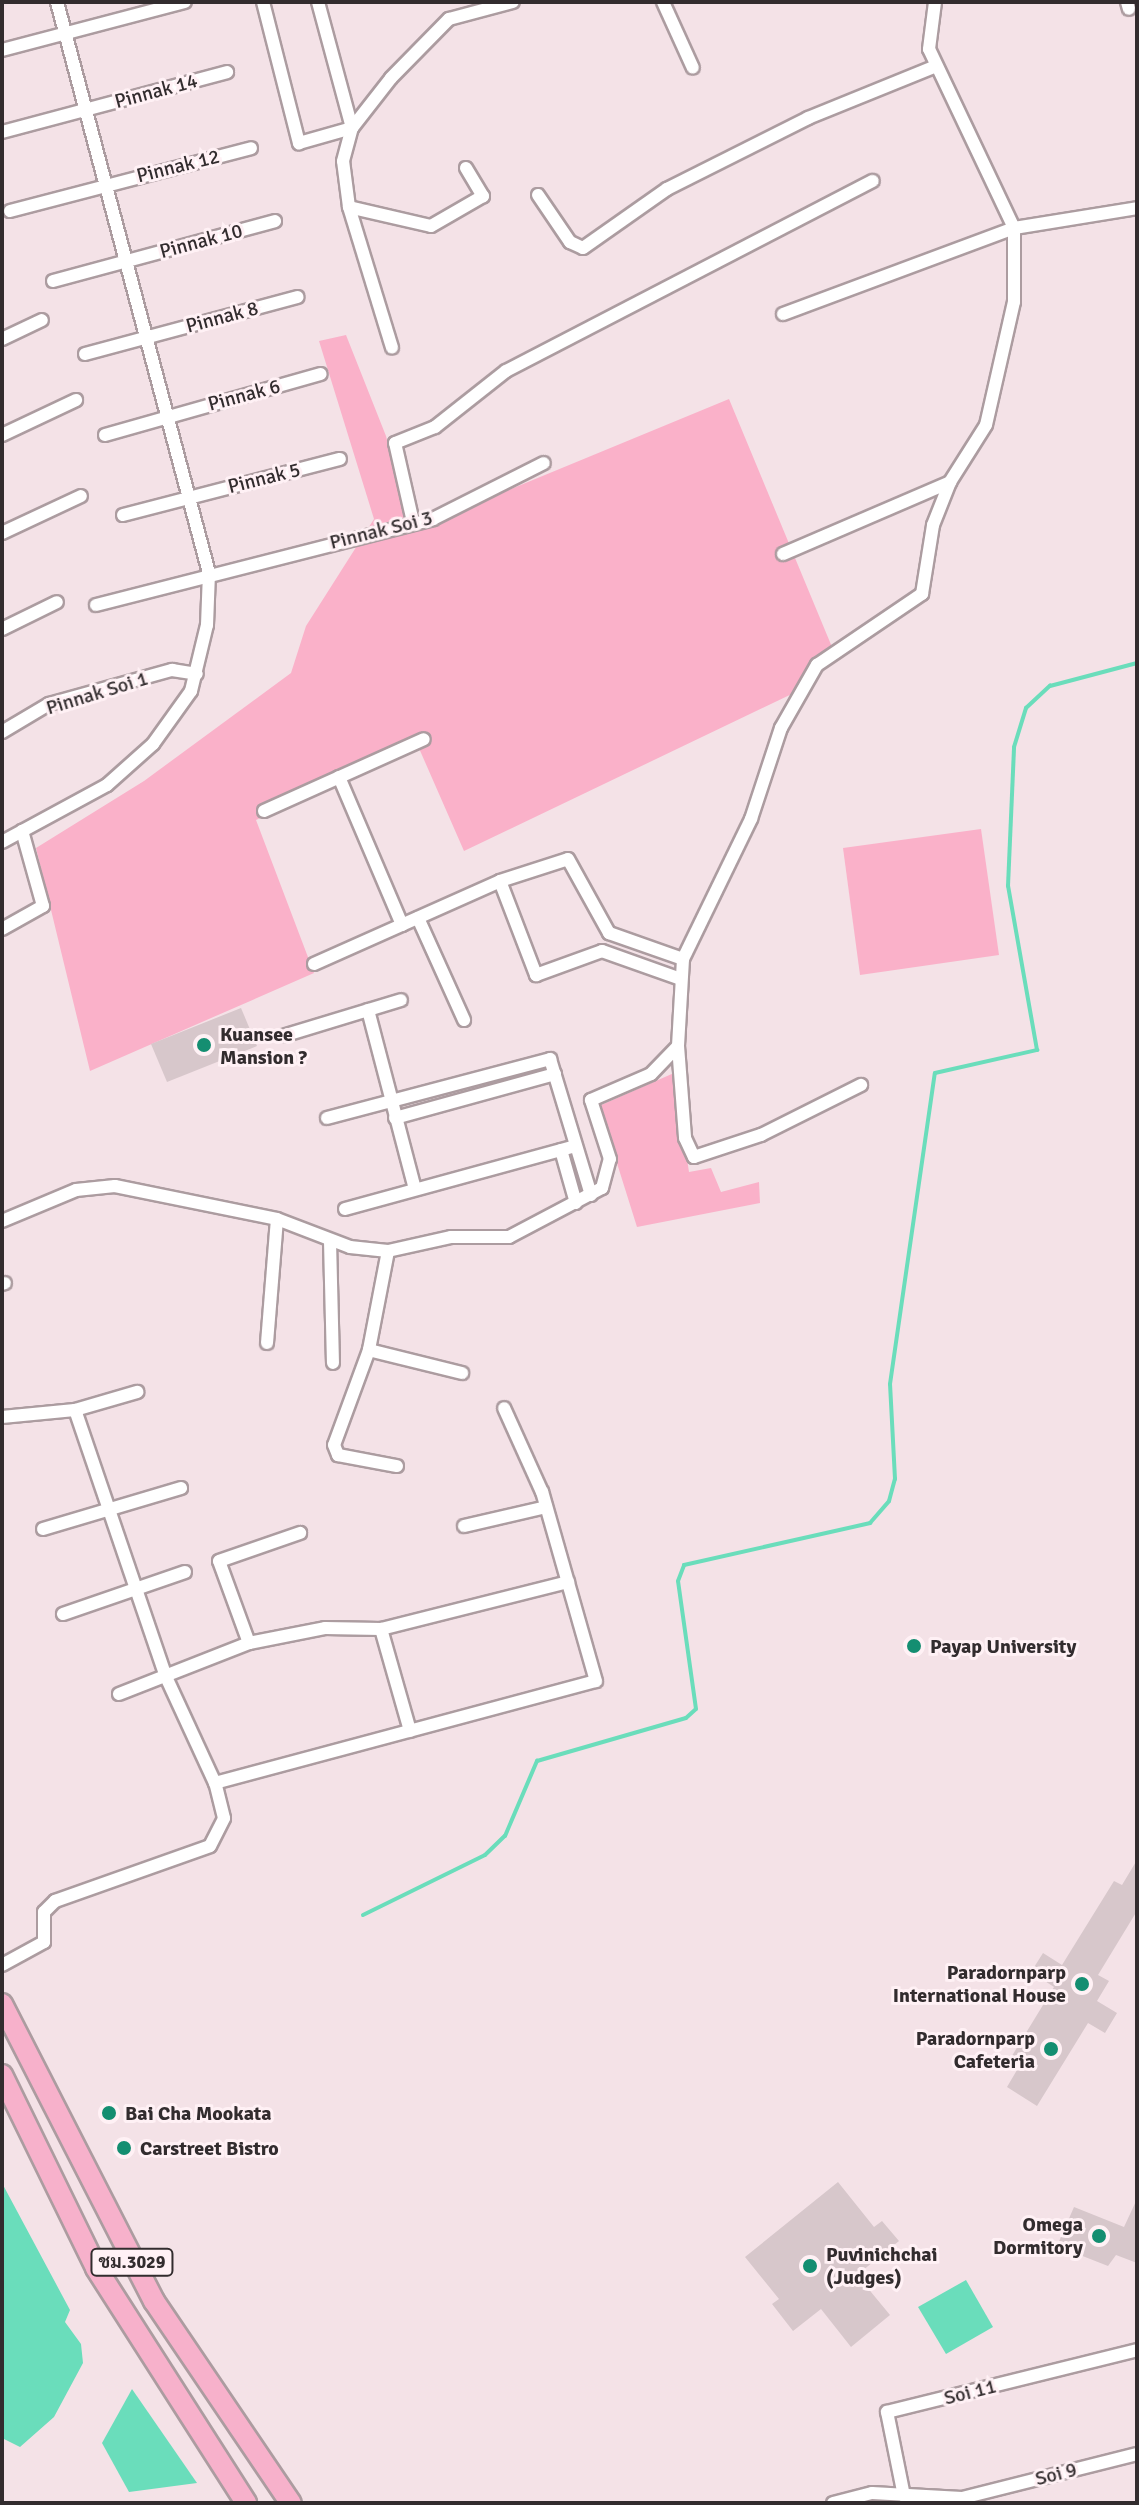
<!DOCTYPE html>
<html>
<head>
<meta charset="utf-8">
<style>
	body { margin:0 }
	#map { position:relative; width:1139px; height:2505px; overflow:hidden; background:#f4e2e7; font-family:Signika,Sarabun,sans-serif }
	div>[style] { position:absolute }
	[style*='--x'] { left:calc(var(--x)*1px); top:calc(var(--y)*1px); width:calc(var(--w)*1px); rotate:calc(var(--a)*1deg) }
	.green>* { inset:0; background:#fab1c9 }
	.water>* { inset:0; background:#6addbb }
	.stream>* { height:4px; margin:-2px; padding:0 2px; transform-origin:2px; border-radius:2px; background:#6addbb }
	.building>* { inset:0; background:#d7c7cb }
	.roads { filter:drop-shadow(2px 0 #ac9ca0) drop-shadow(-2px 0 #ac9ca0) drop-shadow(0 2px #ac9ca0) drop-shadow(0 -2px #ac9ca0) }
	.street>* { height:12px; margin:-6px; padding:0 6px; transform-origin:6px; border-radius:6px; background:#fff }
	.primary>* { height:20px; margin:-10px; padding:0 10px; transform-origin:10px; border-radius:10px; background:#f7b1cb }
	.dots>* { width:22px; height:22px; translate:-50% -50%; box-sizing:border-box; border:4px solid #fff1f5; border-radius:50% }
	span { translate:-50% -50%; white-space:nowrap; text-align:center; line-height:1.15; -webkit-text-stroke:6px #fff1f5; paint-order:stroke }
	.shield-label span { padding:2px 6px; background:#fff1f5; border:2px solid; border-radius:6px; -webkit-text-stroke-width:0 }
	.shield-label { font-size:18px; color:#322c2e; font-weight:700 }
	.street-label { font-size:20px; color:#322c2e }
	.poi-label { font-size:20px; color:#322c2e; font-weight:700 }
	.left { translate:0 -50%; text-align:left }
	.right { translate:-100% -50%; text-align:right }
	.frame { position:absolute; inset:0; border:4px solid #322c2e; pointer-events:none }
</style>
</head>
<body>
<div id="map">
	<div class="green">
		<div style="clip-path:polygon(346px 335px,386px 436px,409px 531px,729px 399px,832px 647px,796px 692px,464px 851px,418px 746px,256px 820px,314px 973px,90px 1071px,36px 848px,144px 781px,291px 673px,306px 626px,374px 519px,319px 341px)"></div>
		<div style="clip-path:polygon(981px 829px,999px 955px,860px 975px,843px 848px)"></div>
		<div style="clip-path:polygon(674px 1073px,689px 1172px,711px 1168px,721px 1192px,759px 1182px,760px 1203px,637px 1227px,599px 1106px)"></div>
	</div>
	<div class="water">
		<div style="clip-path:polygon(2px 2183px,70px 2310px,65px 2322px,81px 2344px,83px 2363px,54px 2417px,20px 2447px,2px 2438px)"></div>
		<div style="clip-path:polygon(966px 2280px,993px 2327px,946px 2354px,918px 2307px)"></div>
		<div style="clip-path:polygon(132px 2389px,197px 2483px,129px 2492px,102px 2443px)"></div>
	</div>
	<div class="stream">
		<div style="--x:363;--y:1915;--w:136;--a:-26.2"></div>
		<div style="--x:485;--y:1855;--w:28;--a:-44"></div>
		<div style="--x:505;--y:1836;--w:82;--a:-66.9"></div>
		<div style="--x:537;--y:1761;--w:155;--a:-16.1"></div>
		<div style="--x:686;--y:1718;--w:13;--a:-42"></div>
		<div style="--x:696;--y:1709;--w:129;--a:-98"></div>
		<div style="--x:678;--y:1581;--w:17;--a:-69"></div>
		<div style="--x:684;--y:1565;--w:191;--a:-12.7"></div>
		<div style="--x:870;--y:1523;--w:29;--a:-49"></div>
		<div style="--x:889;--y:1501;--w:23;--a:-75"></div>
		<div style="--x:895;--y:1479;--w:95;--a:-93"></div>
		<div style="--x:890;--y:1384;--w:314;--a:-81.8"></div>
		<div style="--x:935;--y:1073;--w:105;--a:-12.7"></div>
		<div style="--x:1037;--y:1050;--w:167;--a:-100"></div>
		<div style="--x:1008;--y:886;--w:139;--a:-87.5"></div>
		<div style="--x:1014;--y:747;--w:41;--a:-72.9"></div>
		<div style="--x:1026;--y:708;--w:33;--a:-43"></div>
		<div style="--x:1050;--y:686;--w:90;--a:-14.8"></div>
	</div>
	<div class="building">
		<div style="clip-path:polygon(241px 1008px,257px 1046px,167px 1082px,151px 1044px)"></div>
		<div style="clip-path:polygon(1137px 1860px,1137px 1911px,1098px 1975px,1109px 1981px,1097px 2001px,1117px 2013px,1105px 2033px,1088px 2023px,1037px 2106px,1007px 2087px,1017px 2070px,1007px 2064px,1054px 1987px,1031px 1972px,1043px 1953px,1062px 1965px,1114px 1881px,1122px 1885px)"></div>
		<div style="clip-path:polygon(838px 2182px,874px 2227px,882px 2221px,899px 2241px,857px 2275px,890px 2315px,851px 2347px,821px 2309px,793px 2331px,772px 2304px,779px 2299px,745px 2257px)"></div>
		<div style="clip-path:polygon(1137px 2199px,1137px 2263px,1116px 2255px,1108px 2266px,1057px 2246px,1074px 2207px,1124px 2227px)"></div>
	</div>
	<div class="roads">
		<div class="street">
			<div style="--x:263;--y:2;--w:146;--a:75.7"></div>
			<div style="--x:299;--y:143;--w:55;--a:-15.8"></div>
			<div style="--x:352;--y:128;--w:131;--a:-105.1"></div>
			<div style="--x:663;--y:2;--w:72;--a:65.6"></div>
			<div style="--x:1127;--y:2;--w:7;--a:74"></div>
			<div style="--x:2;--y:50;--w:189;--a:-14.7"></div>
			<div style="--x:2;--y:132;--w:233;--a:-14.9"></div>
			<div style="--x:466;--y:168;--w:33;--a:59"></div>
			<div style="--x:483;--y:196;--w:60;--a:150"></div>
			<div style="--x:431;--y:226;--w:84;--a:-167"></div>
			<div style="--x:349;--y:207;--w:46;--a:-97.4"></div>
			<div style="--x:343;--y:161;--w:34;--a:-75"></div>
			<div style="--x:352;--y:128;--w:63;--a:-52"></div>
			<div style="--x:391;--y:78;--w:83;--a:-45.5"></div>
			<div style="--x:449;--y:19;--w:66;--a:-14.9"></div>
			<div style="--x:538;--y:195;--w:57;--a:55.8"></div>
			<div style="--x:570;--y:242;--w:14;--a:25"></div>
			<div style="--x:583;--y:248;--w:103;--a:-35.1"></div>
			<div style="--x:667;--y:189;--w:158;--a:-26.7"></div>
			<div style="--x:808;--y:118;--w:138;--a:-22.1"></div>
			<div style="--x:349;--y:207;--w:147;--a:73"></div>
			<div style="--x:10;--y:211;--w:249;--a:-14.6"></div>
			<div style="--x:53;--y:281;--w:230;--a:-15.1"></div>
			<div style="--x:783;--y:314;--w:246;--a:-20.4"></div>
			<div style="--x:1014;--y:228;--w:125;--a:-9.2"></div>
			<div style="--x:2;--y:339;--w:44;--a:-25.4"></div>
			<div style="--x:85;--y:354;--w:220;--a:-15"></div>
			<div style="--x:2;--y:435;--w:82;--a:-25.3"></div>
			<div style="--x:105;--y:435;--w:224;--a:-15.8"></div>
			<div style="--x:123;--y:515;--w:224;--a:-14.5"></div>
			<div style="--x:413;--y:522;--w:81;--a:-102.8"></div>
			<div style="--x:395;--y:443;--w:43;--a:-21.8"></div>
			<div style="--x:435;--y:427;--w:90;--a:-38.3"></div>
			<div style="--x:506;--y:371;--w:413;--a:-27.4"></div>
			<div style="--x:2;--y:533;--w:87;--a:-25.1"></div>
			<div style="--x:783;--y:554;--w:182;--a:-23.3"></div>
			<div style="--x:96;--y:605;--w:348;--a:-14.3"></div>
			<div style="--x:433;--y:519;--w:124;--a:-26.8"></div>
			<div style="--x:2;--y:629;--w:61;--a:-26.1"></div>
			<div style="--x:2;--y:732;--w:55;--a:-30.8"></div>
			<div style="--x:49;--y:704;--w:128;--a:-15.5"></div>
			<div style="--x:172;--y:670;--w:25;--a:9"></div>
			<div style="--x:339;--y:777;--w:161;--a:66.9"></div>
			<div style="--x:264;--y:811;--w:175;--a:-24.2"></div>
			<div style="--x:2;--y:842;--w:119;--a:-28.5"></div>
			<div style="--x:107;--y:785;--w:62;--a:-41.7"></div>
			<div style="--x:153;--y:744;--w:65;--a:-54.4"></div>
			<div style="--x:191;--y:691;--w:68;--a:-76.4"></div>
			<div style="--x:207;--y:625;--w:52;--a:-87.8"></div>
			<div style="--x:209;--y:573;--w:591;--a:-104.91"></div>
			<div style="--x:500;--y:881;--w:101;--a:69"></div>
			<div style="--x:536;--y:975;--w:70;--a:-20"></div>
			<div style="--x:602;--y:951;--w:81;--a:19.6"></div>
			<div style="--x:418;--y:918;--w:112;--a:65.7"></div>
			<div style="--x:2;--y:929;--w:47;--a:-29.3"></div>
			<div style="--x:43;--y:906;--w:78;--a:-105.6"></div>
			<div style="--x:314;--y:964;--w:204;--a:-24"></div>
			<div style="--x:500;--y:881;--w:71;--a:-17.9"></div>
			<div style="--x:568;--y:859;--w:85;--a:61"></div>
			<div style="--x:609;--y:933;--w:78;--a:19.4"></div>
			<div style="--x:368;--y:1010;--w:185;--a:75.3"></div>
			<div style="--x:286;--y:1035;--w:120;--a:-16.9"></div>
			<div style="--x:678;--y:1046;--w:92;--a:85.6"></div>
			<div style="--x:685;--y:1138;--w:21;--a:65"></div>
			<div style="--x:694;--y:1157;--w:71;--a:-18.2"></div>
			<div style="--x:761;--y:1135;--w:112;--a:-26.6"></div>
			<div style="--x:327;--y:1118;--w:231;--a:-14.8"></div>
			<div style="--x:550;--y:1059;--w:142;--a:73.2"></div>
			<div style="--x:395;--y:1118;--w:166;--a:-15.4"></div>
			<div style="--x:561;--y:1150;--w:55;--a:74.2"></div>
			<div style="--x:345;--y:1209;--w:239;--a:-15.3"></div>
			<div style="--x:2;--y:1221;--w:80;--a:-22.7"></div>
			<div style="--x:76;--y:1190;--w:39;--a:-6"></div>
			<div style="--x:115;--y:1186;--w:165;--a:11.5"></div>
			<div style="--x:277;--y:1219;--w:78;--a:21"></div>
			<div style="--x:350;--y:1247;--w:38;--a:6"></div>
			<div style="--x:388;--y:1251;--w:65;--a:-12.5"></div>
			<div style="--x:451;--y:1237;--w:58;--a:0"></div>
			<div style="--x:509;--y:1237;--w:105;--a:-27.8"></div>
			<div style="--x:602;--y:1188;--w:30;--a:-75"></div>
			<div style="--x:610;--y:1159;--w:62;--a:-107.9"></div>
			<div style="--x:591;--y:1100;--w:65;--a:-23.4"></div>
			<div style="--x:651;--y:1074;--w:39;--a:-46"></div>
			<div style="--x:678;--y:1046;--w:87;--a:-86.7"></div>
			<div style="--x:683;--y:959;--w:156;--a:-64.1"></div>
			<div style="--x:751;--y:819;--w:96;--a:-71.8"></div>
			<div style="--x:781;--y:728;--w:73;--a:-60.3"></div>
			<div style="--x:817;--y:665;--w:127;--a:-34.1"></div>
			<div style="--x:922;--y:594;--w:70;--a:-80.9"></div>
			<div style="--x:933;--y:525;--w:46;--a:-68.4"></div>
			<div style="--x:950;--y:482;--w:67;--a:-57.7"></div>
			<div style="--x:986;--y:425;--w:126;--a:-77.2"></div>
			<div style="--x:1014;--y:302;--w:74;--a:-90"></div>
			<div style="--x:1014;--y:228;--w:198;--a:-115.4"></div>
			<div style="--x:929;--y:49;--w:47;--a:-82.7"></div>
			<div style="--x:330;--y:1241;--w:122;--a:88.6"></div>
			<div style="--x:388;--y:1251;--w:101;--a:100.9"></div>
			<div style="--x:369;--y:1350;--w:101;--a:110.2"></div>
			<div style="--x:334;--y:1445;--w:11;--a:68"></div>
			<div style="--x:338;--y:1455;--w:60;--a:10.6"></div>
			<div style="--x:2;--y:1284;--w:3;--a:-18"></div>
			<div style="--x:267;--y:1343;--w:124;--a:-85.4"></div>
			<div style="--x:369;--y:1350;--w:96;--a:13.9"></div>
			<div style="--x:2;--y:1417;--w:73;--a:-5.5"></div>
			<div style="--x:75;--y:1410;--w:65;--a:-16.2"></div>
			<div style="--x:464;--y:1526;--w:84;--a:-13"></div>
			<div style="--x:43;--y:1529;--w:144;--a:-16.5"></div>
			<div style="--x:63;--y:1614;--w:129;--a:-19"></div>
			<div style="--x:381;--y:1629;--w:106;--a:74.1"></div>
			<div style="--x:249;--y:1643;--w:87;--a:-110.1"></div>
			<div style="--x:219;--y:1561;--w:86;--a:-19.1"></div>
			<div style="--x:119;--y:1694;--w:140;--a:-21.4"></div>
			<div style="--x:249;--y:1643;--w:77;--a:-11.2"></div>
			<div style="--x:325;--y:1628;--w:56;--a:1"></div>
			<div style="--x:381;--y:1629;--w:193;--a:-14.1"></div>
			<div style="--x:215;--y:1783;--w:394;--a:-15"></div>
			<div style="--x:596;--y:1681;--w:197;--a:-105.9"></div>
			<div style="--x:542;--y:1492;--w:92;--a:-114.3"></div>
			<div style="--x:2;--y:1965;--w:48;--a:-28.7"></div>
			<div style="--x:44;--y:1942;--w:30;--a:-90"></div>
			<div style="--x:44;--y:1912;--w:16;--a:-45"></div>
			<div style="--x:55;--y:1901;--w:164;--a:-19.5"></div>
			<div style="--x:210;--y:1846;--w:31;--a:-63"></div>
			<div style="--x:224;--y:1818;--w:36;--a:-104"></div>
			<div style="--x:215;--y:1783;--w:117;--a:-114.8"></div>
			<div style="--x:166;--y:1677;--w:282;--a:-108.8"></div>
			<div style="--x:904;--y:2496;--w:86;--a:-101.4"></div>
			<div style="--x:887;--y:2412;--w:258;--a:-13.9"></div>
			<div style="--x:833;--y:2503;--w:40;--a:-14.4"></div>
			<div style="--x:872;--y:2493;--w:90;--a:3.2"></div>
			<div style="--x:962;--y:2498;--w:180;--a:-14.1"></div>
		</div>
		<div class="primary">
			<div style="--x:2;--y:2004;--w:334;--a:62.9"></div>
			<div style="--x:154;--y:2301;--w:244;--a:55.9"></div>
			<div style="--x:2;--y:2075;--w:215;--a:64"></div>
			<div style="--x:96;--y:2268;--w:279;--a:57.4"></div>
		</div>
	</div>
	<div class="dots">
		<div style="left:204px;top:1045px;background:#148e71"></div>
		<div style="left:914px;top:1646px;background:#148e71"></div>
		<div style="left:1082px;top:1984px;background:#148e71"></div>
		<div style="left:1051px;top:2049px;background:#148e71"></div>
		<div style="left:109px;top:2113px;background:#148e71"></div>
		<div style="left:124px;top:2148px;background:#148e71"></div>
		<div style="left:1099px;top:2236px;background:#148e71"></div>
		<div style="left:810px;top:2266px;background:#148e71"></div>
	</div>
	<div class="shield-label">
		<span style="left:132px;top:2262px">ชม.3029</span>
	</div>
	<div class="street-label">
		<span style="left:156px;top:91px;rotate:-15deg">Pinnak 14</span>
		<span style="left:178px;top:166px;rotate:-14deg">Pinnak 12</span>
		<span style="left:201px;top:241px;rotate:-15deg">Pinnak 10</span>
		<span style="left:222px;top:317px;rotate:-15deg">Pinnak 8</span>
		<span style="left:244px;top:395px;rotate:-15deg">Pinnak 6</span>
		<span style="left:264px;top:478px;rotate:-14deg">Pinnak 5</span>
		<span style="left:381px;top:530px;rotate:-14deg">Pinnak Soi 3</span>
		<span style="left:97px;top:693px;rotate:-17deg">Pinnak Soi 1</span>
		<span style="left:970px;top:2392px;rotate:-14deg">Soi 11</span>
		<span style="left:1056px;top:2474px;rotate:-14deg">Soi 9</span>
	</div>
	<div class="poi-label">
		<span class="left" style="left:220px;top:1046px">Kuansee<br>Mansion ?</span>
		<span class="left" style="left:930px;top:1646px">Payap University</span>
		<span class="right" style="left:1066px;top:1984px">Paradornparp<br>International House</span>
		<span class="right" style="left:1035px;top:2050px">Paradornparp<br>Cafeteria</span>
		<span class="left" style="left:125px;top:2113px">Bai Cha Mookata</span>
		<span class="left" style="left:140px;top:2148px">Carstreet Bistro</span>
		<span class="right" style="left:1083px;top:2236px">Omega<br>Dormitory</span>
		<span class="left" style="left:826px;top:2266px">Puvinichchai<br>(Judges)</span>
	</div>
	<div class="frame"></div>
</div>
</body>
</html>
